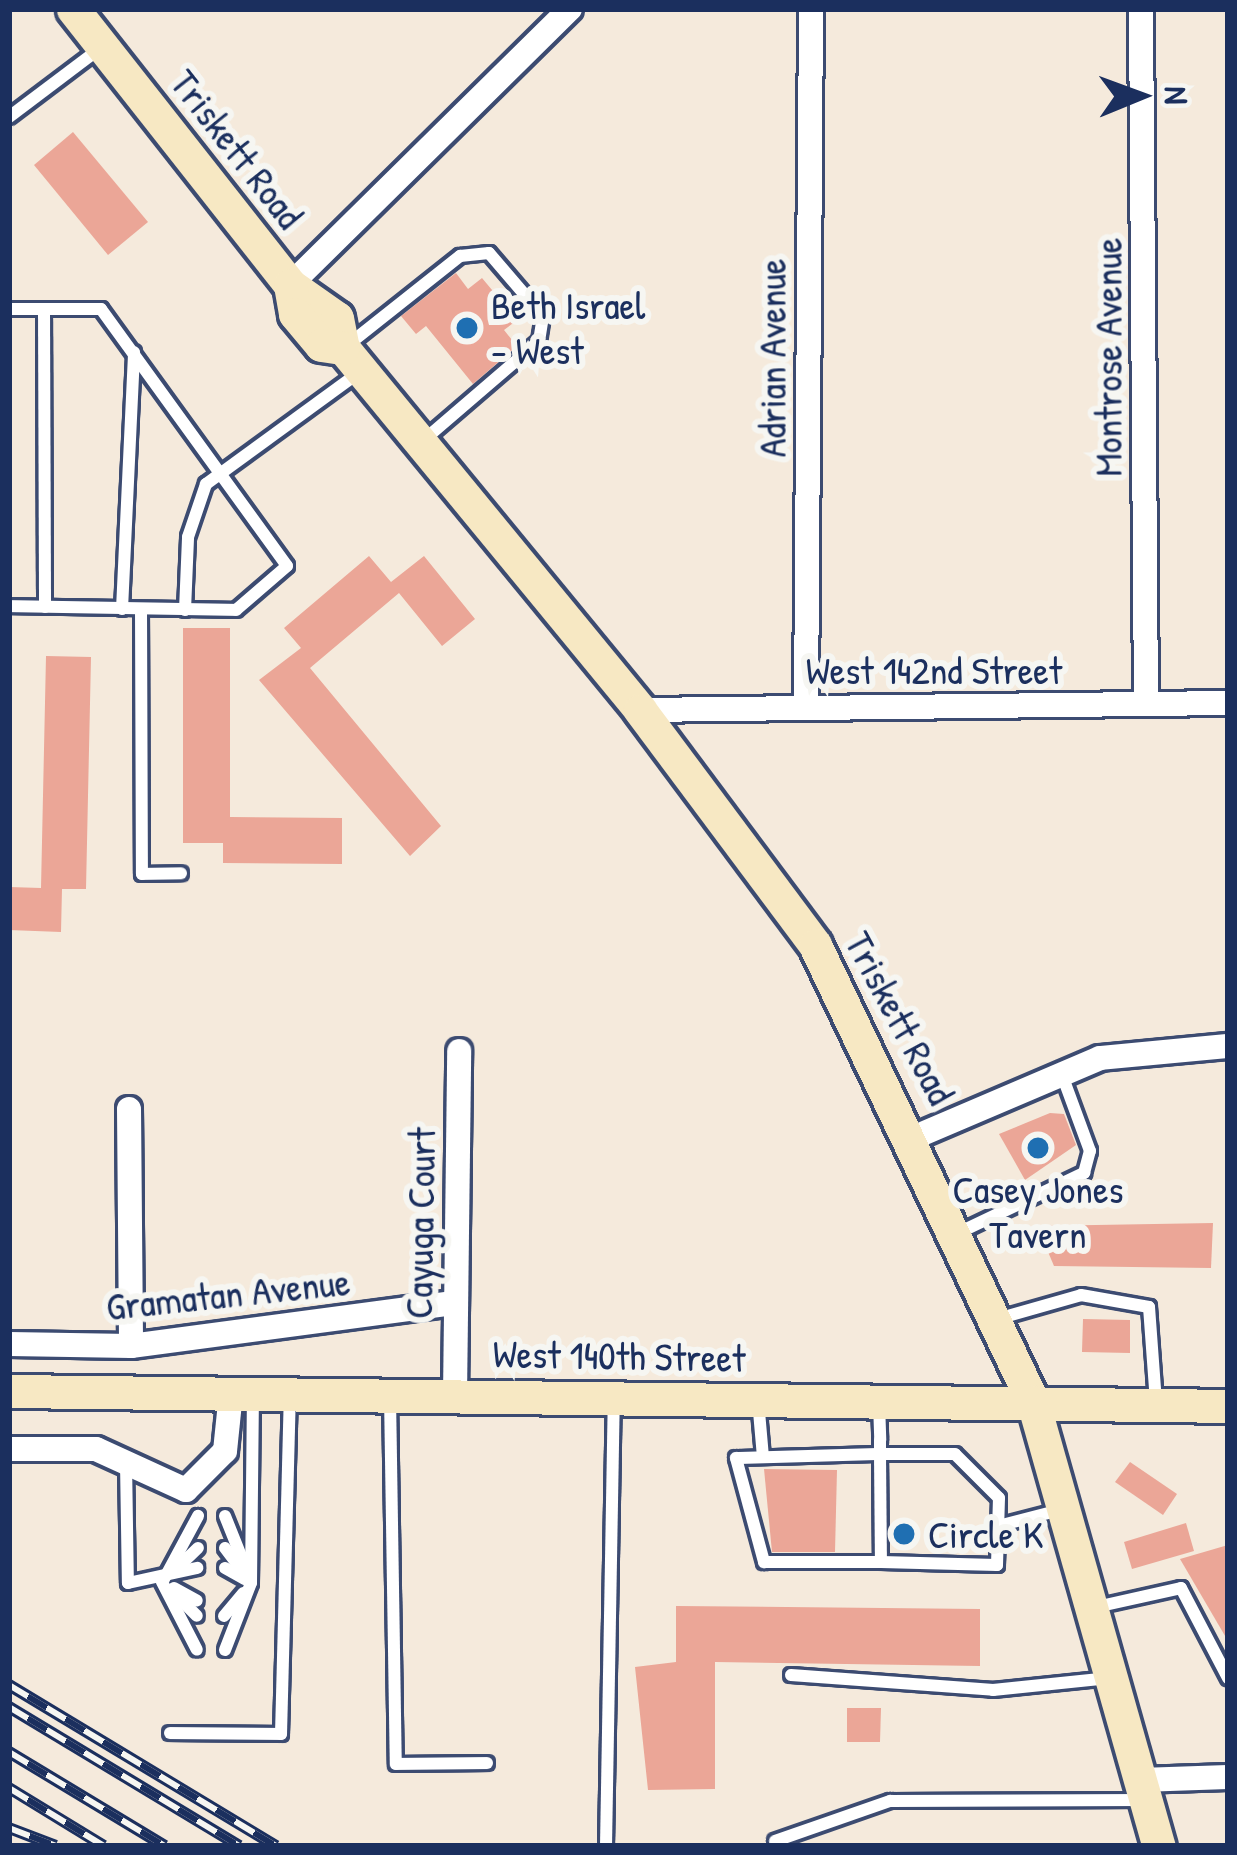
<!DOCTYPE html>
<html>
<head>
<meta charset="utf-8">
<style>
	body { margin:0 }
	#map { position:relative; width:1237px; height:1855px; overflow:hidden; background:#f5eadc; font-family:"Patrick Hand",sans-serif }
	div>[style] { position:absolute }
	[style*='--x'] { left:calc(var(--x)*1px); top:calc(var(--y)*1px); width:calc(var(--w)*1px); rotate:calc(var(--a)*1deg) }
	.building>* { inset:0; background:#eba697 }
	.roads { filter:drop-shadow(3px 0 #3c4b71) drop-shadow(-3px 0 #3c4b71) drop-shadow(0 3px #3c4b71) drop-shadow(0 -3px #3c4b71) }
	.service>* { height:12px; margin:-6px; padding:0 6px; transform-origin:6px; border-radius:6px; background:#fff }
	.minor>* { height:24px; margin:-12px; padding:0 12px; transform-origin:12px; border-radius:12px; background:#fff }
	.secondary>* { height:33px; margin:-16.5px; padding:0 16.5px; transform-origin:16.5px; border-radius:16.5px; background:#f7e8c3 }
	.rail>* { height:12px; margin-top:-6px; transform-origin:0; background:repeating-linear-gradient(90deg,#f6f6f2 0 22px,#1b2f5e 0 44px); box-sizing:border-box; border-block:3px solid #1b2f5e }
	.dots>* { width:33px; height:33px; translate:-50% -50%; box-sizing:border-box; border:6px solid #f6f6f2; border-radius:50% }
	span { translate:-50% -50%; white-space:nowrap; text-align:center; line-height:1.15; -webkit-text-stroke:12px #f6f6f2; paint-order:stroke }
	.street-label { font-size:39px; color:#1b2f5e }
	.poi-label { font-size:39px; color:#1b2f5e }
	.left { translate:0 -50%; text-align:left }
	.frame { position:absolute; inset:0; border:12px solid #1b2f5e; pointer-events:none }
	.north { position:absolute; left:1081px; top:36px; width:120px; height:120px; -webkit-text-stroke:9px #f6f6f2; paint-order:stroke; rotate:89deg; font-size:33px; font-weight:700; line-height:48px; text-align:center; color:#1b2f5e }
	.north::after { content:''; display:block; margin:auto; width:42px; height:54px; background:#1b2f5e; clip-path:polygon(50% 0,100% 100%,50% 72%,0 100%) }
</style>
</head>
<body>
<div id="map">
	<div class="building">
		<div style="clip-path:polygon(73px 132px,148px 222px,108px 255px,34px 165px)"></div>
		<div style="clip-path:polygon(456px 273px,468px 289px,482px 278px,517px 320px,504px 330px,517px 346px,473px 384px,426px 326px,416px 334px,401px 316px)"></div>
		<div style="clip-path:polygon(369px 556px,391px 582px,424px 556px,475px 619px,442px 646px,399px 593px,310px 668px,441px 826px,410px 856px,259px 680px,301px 648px,284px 628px)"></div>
		<div style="clip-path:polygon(183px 628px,230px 628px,230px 817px,342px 818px,342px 864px,223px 863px,223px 843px,183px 843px)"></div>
		<div style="clip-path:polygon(46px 656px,91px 657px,86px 889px,62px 889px,61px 932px,9px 930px,9px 887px,41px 888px)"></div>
		<div style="clip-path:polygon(1050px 1113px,1064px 1114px,1076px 1145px,1025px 1180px,999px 1134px)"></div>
		<div style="clip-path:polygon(1213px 1223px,1211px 1268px,1054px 1266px,1037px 1226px)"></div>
		<div style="clip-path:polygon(1083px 1319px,1130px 1320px,1130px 1353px,1082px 1352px)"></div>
		<div style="clip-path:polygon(1130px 1462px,1177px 1494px,1163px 1515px,1115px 1482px)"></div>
		<div style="clip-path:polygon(764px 1469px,837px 1470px,835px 1552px,772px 1552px)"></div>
		<div style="clip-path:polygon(1186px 1523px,1194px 1551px,1132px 1569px,1124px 1542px)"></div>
		<div style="clip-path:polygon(1228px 1545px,1228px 1641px,1180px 1559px)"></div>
		<div style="clip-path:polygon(676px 1606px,980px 1609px,980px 1666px,715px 1662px,715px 1789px,648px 1790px,635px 1667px,676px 1662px)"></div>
		<div style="clip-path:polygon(847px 1708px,881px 1708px,880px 1742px,847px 1742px)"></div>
	</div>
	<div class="roads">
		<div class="service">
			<div style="--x:9;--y:117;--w:116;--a:-37"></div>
			<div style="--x:9;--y:309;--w:92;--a:0"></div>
			<div style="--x:101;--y:309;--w:317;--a:54.1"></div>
			<div style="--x:287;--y:566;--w:67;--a:139.2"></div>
			<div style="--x:236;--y:610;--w:227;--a:-179"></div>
			<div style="--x:44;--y:309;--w:298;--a:89.8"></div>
			<div style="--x:349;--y:344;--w:142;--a:-38.4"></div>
			<div style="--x:460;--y:256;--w:29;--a:-6"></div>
			<div style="--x:489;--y:253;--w:83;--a:49.4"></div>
			<div style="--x:543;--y:316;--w:25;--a:99"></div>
			<div style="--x:539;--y:341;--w:150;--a:139.3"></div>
			<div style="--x:122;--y:609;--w:257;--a:-87.3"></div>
			<div style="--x:141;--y:609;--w:265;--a:89.8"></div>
			<div style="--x:142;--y:874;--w:39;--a:-1"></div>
			<div style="--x:185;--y:610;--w:73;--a:-87.6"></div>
			<div style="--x:188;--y:537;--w:56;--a:-71.2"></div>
			<div style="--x:206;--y:484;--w:192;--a:-36.1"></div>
			<div style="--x:958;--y:1233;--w:140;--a:-25.5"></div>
			<div style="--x:1084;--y:1173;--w:23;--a:-75"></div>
			<div style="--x:1090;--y:1151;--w:81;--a:-110.2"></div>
			<div style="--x:997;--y:1319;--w:87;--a:-15.9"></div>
			<div style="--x:1081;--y:1295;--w:69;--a:10"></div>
			<div style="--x:1149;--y:1307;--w:96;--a:85.8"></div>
			<div style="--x:390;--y:1396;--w:368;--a:89.1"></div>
			<div style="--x:396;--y:1764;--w:91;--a:-0.6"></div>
			<div style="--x:758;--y:1400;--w:57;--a:85"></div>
			<div style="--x:879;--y:1403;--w:37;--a:88"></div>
			<div style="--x:880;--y:1440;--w:14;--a:90"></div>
			<div style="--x:880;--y:1454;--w:108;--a:89.5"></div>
			<div style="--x:881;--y:1562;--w:116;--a:1.5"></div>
			<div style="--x:997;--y:1565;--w:67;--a:-88.3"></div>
			<div style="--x:999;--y:1498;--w:62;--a:-135"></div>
			<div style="--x:955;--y:1454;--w:75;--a:180"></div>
			<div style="--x:880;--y:1454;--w:144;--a:178.4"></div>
			<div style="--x:736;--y:1458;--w:108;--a:74.9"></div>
			<div style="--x:764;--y:1562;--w:117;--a:0"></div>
			<div style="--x:126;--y:1462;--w:121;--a:89.1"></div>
			<div style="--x:128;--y:1583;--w:71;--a:-12.3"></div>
			<div style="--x:225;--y:1516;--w:65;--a:68.2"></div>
			<div style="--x:998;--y:1526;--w:64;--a:-14.5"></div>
			<div style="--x:225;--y:1548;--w:25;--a:53"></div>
			<div style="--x:225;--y:1568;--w:23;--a:29"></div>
			<div style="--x:172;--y:1573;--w:36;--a:-44"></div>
			<div style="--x:163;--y:1581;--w:74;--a:-61.7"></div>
			<div style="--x:162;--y:1582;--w:76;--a:62.8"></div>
			<div style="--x:174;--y:1588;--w:26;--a:29"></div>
			<div style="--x:172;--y:1591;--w:35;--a:45"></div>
			<div style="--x:1096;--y:1607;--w:87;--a:-12.6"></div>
			<div style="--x:1181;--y:1588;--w:102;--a:62.4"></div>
			<div style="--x:224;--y:1616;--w:30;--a:-50"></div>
			<div style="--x:225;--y:1650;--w:72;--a:-68.8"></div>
			<div style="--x:251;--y:1583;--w:189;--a:-89.4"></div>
			<div style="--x:791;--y:1675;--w:203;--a:4.2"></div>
			<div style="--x:993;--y:1690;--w:117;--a:-5.9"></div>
			<div style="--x:170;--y:1733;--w:111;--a:0.5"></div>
			<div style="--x:281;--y:1734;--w:339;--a:-88.5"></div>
			<div style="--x:775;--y:1841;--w:122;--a:-19.2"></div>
			<div style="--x:890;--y:1801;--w:254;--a:-0.2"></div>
			<div style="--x:606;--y:1846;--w:447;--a:-89"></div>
		</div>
		<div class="minor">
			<div style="--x:1141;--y:9;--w:695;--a:89.59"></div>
			<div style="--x:290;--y:285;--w:393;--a:-44.6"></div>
			<div style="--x:806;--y:707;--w:698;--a:-89.59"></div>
			<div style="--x:640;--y:710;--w:588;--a:-0.68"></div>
			<div style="--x:129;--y:1109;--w:237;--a:89.5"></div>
			<div style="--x:915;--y:1137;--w:201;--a:-23.1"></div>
			<div style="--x:1100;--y:1058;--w:129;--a:-5.4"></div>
			<div style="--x:9;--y:1344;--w:122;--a:0.9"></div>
			<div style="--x:131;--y:1346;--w:327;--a:-7.6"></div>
			<div style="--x:455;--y:1396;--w:345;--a:-89.3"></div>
			<div style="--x:9;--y:1449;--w:87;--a:0"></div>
			<div style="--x:96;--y:1449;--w:99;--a:24.5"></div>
			<div style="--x:186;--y:1490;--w:55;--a:-45"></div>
			<div style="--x:225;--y:1451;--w:58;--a:-84.1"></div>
			<div style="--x:1140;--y:1780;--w:88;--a:-2"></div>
		</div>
		<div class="secondary">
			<div style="--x:73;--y:9;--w:351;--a:51.8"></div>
			<div style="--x:290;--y:285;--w:57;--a:35.1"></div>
			<div style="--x:337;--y:318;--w:31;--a:79"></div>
			<div style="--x:343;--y:348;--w:468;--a:50.6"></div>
			<div style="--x:640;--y:710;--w:293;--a:53.3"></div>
			<div style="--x:815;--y:945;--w:506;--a:64.5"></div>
			<div style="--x:1033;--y:1402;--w:462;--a:74.2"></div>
			<div style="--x:290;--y:285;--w:29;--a:80"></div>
			<div style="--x:295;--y:314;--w:40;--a:50"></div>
			<div style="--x:321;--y:345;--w:22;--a:8"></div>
			<div style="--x:9;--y:1391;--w:1219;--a:0.7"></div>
		</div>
	</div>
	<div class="rail">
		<div style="--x:9;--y:1685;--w:312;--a:31.1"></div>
		<div style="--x:9;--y:1707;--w:269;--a:31.1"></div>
		<div style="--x:9;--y:1752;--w:182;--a:31.1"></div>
		<div style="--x:9;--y:1788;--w:111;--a:31.4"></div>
		<div style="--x:9;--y:1828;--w:50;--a:21"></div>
	</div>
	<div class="dots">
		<div style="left:467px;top:328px;background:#1f6fb2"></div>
		<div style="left:1038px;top:1148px;background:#1f6fb2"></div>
		<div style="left:904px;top:1534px;background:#1f6fb2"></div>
	</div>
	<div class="street-label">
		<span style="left:237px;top:149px;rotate:52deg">Triskett Road</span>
		<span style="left:1108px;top:357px;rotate:-90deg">Montrose Avenue</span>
		<span style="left:772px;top:358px;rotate:-90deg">Adrian Avenue</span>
		<span style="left:934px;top:670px">West 142nd Street</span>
		<span style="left:900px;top:1018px;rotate:62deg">Triskett Road</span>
		<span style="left:420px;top:1223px;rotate:-89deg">Cayuga Court</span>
		<span style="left:228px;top:1294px;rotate:-6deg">Gramatan Avenue</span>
		<span style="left:619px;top:1356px;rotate:1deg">West 140th Street</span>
	</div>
	<div class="poi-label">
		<span class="left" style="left:491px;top:328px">Beth Israel<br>- West</span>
		<span style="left:1038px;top:1212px">Casey Jones<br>Tavern</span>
		<span class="left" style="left:928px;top:1534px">Circle K</span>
	</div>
	<div class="frame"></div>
	<div class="north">N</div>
</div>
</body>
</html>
